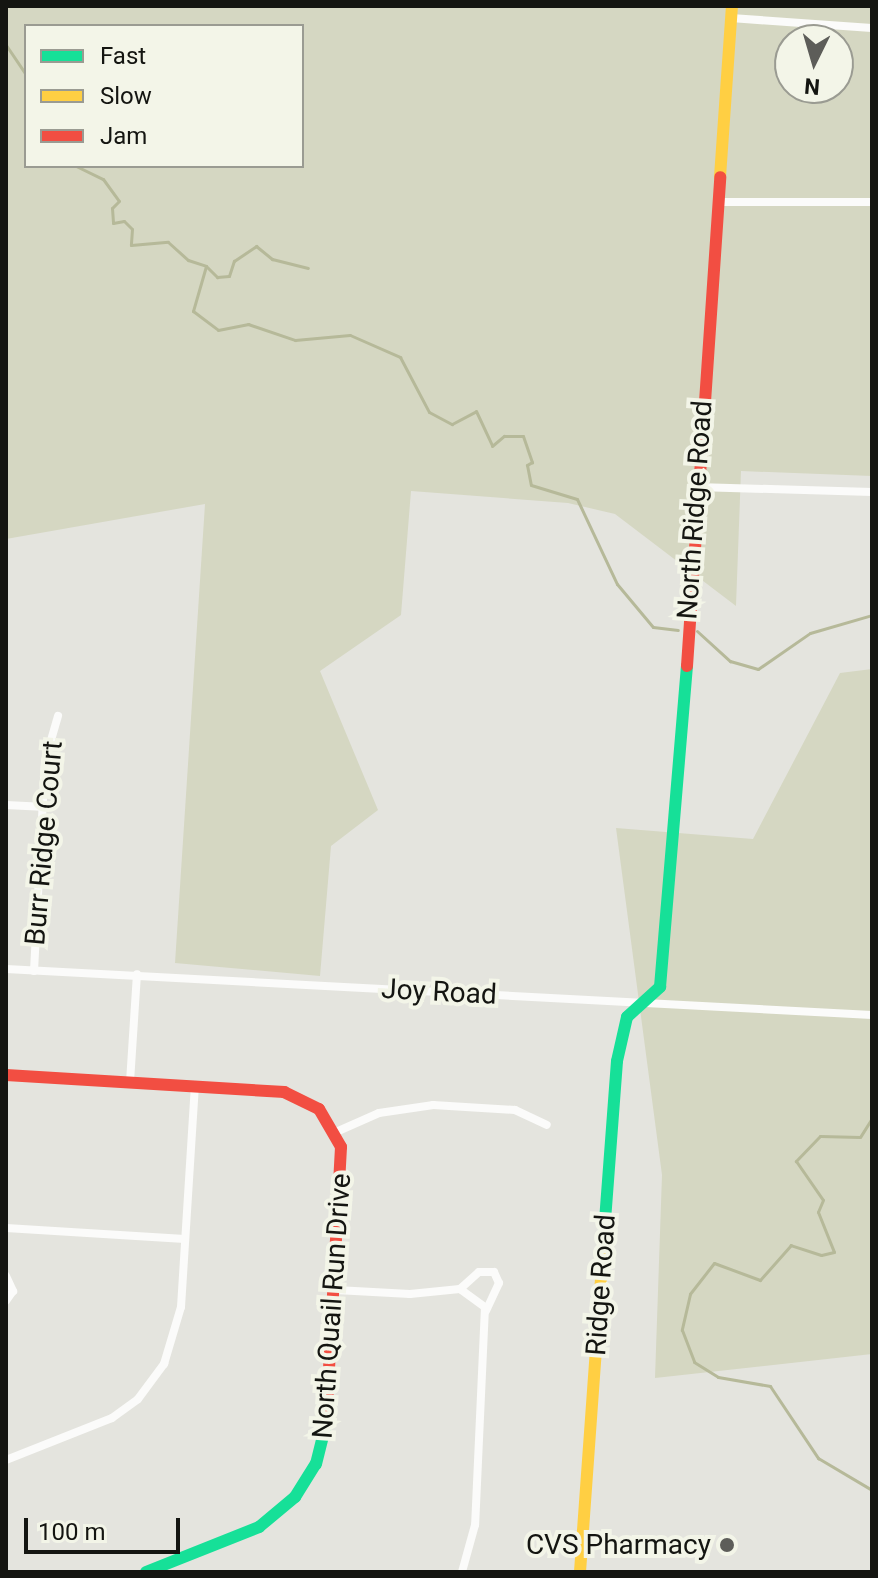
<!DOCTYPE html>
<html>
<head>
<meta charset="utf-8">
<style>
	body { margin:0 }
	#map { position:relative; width:878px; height:1578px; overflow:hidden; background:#e4e4de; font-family:Roboto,sans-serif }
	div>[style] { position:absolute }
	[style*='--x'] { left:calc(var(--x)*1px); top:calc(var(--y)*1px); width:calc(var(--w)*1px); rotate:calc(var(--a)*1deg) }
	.green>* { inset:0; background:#d5d7c2 }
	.stream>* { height:3px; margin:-1.5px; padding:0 1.5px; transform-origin:1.5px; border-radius:1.5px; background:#b6b999 }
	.street>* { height:8px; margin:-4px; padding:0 4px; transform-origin:4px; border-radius:4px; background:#fbfbfa }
	.fast>* { height:12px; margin:-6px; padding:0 6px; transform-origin:6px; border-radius:6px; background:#16e098 }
	.slow>* { height:12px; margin:-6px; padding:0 6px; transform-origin:6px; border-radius:6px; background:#ffcf43 }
	.jam>* { height:12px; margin:-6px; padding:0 6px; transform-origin:6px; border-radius:6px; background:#f24e42 }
	.dots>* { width:22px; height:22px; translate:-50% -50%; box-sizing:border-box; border:4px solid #f3f5e8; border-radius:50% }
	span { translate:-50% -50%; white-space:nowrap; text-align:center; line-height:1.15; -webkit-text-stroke:8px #f3f5e8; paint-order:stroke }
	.street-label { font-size:28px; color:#141511 }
	.poi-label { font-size:28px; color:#141511 }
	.right { translate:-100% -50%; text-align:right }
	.frame { position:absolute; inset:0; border:8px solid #141511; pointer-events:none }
	.legend { position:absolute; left:24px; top:24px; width:280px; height:144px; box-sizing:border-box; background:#f3f5e8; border:2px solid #9a9b92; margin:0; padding:10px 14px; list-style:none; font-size:24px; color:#141511 }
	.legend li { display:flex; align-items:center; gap:16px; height:40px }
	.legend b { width:40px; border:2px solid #9a9b92 }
	.north { position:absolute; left:774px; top:24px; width:80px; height:80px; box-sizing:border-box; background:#f3f5e8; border:2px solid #9a9b92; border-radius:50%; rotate:185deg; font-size:22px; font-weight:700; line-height:32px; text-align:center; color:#141511 }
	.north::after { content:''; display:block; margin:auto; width:28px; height:36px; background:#5d5d59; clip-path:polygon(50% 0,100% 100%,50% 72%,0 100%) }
	.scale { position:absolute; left:24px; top:1518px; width:156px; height:36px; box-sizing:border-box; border:4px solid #141511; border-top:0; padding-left:10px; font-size:24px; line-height:28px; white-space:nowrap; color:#141511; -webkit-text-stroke:6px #f3f5e8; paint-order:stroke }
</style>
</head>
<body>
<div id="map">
	<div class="green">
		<div style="clip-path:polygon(evenodd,6px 6px,872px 6px,872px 476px,741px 471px,736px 606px,615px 514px,568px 503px,411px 491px,401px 615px,320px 671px,378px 810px,331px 846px,320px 976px,175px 963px,205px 504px,6px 539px,6px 6px,26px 26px,302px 26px,302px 166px,26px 166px,26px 26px,6px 6px,790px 40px,838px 40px,838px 88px,790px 88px,790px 40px)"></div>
		<div style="clip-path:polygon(872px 669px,872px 1354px,655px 1378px,662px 1175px,616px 828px,753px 839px,840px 673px)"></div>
	</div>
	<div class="stream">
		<div style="--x:6;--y:35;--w:6;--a:90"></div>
		<div style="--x:6;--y:45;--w:36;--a:56"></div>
		<div style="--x:76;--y:166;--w:30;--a:26"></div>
		<div style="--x:103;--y:179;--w:27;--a:54"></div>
		<div style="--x:119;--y:201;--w:10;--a:135"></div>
		<div style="--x:112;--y:208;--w:15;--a:86"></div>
		<div style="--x:113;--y:223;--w:11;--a:-10"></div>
		<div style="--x:124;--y:221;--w:11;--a:45"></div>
		<div style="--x:132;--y:229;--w:16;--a:94"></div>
		<div style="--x:131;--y:245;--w:37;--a:-5"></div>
		<div style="--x:168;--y:242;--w:27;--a:42"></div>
		<div style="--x:188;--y:260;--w:19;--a:18"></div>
		<div style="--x:206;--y:266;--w:47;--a:106.1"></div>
		<div style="--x:193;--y:311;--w:31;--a:37"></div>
		<div style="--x:218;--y:330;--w:31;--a:-11"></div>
		<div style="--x:248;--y:324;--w:50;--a:18.8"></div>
		<div style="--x:295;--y:340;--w:55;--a:-5.2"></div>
		<div style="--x:350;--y:335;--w:55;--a:23.7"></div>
		<div style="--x:400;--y:357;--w:62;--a:62.2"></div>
		<div style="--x:429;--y:412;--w:26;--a:28"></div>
		<div style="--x:452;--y:424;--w:27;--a:-28"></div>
		<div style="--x:476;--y:411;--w:38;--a:65"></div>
		<div style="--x:492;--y:446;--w:16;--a:-40"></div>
		<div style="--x:504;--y:436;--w:19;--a:0"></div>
		<div style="--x:523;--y:436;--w:28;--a:71"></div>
		<div style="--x:532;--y:462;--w:6;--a:149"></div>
		<div style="--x:527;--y:465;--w:20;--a:79"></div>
		<div style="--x:531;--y:485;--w:48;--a:16.9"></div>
		<div style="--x:577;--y:499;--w:94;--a:64.8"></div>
		<div style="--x:617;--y:584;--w:56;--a:50.1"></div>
		<div style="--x:653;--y:627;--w:25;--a:7"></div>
		<div style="--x:206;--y:266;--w:16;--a:45"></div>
		<div style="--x:217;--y:277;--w:12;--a:-5"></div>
		<div style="--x:229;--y:276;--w:16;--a:-72"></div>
		<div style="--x:234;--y:261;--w:27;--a:-34"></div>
		<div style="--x:256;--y:246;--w:21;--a:39"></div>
		<div style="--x:272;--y:259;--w:37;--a:14"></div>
		<div style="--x:697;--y:631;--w:45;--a:42.3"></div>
		<div style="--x:730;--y:661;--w:29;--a:16"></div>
		<div style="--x:758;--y:669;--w:63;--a:-34.7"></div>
		<div style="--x:810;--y:633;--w:65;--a:-16.2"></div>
		<div style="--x:872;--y:1118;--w:22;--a:122"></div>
		<div style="--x:860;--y:1137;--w:40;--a:-178.6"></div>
		<div style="--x:820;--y:1136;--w:35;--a:134"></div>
		<div style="--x:796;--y:1161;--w:47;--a:55.3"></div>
		<div style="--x:823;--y:1200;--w:13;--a:113"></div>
		<div style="--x:818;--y:1212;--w:43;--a:68.2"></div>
		<div style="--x:834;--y:1252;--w:13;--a:167"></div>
		<div style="--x:821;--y:1255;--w:32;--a:-162"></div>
		<div style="--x:791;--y:1245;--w:47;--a:131.5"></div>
		<div style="--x:760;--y:1280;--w:49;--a:-159.7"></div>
		<div style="--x:714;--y:1263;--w:39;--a:128"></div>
		<div style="--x:690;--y:1294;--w:37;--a:103"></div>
		<div style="--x:682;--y:1330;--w:34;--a:69"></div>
		<div style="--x:694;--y:1362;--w:28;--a:32"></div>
		<div style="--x:718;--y:1377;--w:53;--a:9.8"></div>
		<div style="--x:770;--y:1386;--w:87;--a:56.3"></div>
		<div style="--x:818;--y:1458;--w:63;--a:30.7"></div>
	</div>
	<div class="street">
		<div style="--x:731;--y:18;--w:141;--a:4.1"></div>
		<div style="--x:717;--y:202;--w:155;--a:0"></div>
		<div style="--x:696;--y:487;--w:176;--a:1.6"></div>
		<div style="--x:6;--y:805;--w:35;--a:3"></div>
		<div style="--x:6;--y:969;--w:867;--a:3.04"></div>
		<div style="--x:34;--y:971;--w:210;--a:-87"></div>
		<div style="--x:45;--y:761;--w:47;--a:-73.9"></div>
		<div style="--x:130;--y:1082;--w:108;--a:-86.3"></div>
		<div style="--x:336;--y:1132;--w:47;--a:-23.8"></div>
		<div style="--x:379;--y:1113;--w:55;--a:-8.4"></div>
		<div style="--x:433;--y:1105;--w:82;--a:3.5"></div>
		<div style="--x:515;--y:1110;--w:35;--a:25"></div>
		<div style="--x:6;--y:1228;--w:179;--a:3.5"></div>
		<div style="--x:6;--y:1276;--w:17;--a:65"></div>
		<div style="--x:13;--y:1291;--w:12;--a:125"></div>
		<div style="--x:460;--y:1289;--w:25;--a:-42"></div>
		<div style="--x:479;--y:1272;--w:15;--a:0"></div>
		<div style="--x:494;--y:1272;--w:12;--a:66"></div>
		<div style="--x:499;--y:1283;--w:31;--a:115"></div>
		<div style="--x:336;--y:1290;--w:74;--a:3.1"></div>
		<div style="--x:410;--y:1294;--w:50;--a:-5.7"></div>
		<div style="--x:460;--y:1289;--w:31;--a:36"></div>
		<div style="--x:485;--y:1307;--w:218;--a:92.6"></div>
		<div style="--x:475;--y:1525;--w:49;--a:105.5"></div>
		<div style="--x:6;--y:1460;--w:114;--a:-21.6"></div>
		<div style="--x:112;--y:1418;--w:32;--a:-36"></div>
		<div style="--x:138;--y:1399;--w:44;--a:-53.4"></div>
		<div style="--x:164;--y:1364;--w:59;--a:-73.4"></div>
		<div style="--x:181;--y:1307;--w:221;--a:-86.4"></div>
	</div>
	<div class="fast">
		<div style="--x:604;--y:1234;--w:173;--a:-85.7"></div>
		<div style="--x:617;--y:1061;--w:45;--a:-77.2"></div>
		<div style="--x:627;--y:1017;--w:45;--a:-42.3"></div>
		<div style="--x:660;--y:987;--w:322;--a:-85.2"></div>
		<div style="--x:146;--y:1572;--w:122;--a:-21.7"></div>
		<div style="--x:259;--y:1527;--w:47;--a:-39.8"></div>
		<div style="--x:295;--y:1497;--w:39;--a:-58"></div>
		<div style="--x:316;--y:1464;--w:41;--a:-76"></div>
	</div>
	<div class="slow">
		<div style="--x:720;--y:177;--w:171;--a:-86"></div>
		<div style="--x:580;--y:1572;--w:339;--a:-85.9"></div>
	</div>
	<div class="jam">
		<div style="--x:687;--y:666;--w:490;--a:-86.1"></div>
		<div style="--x:6;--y:1075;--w:279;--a:3.5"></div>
		<div style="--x:284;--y:1092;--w:39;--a:26"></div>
		<div style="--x:319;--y:1109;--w:44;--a:59.9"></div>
		<div style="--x:341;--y:1147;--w:277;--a:93.1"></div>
	</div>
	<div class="dots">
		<div style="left:727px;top:1545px;background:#5d5d59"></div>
	</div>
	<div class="street-label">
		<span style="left:695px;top:510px;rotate:-86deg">North Ridge Road</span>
		<span style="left:44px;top:843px;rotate:-85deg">Burr Ridge Court</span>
		<span style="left:439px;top:992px;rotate:3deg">Joy Road</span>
		<span style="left:601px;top:1285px;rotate:-86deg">Ridge Road</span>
		<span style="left:332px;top:1306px;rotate:-86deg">North Quail Run Drive</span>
	</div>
	<div class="poi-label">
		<span class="right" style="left:711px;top:1545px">CVS Pharmacy</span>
	</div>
	<div class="frame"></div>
	<ul class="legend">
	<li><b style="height:10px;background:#16e098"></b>Fast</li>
	<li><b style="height:10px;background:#ffcf43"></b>Slow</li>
	<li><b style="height:10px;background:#f24e42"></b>Jam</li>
	</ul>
	<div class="north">N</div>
	<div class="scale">100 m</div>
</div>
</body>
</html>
